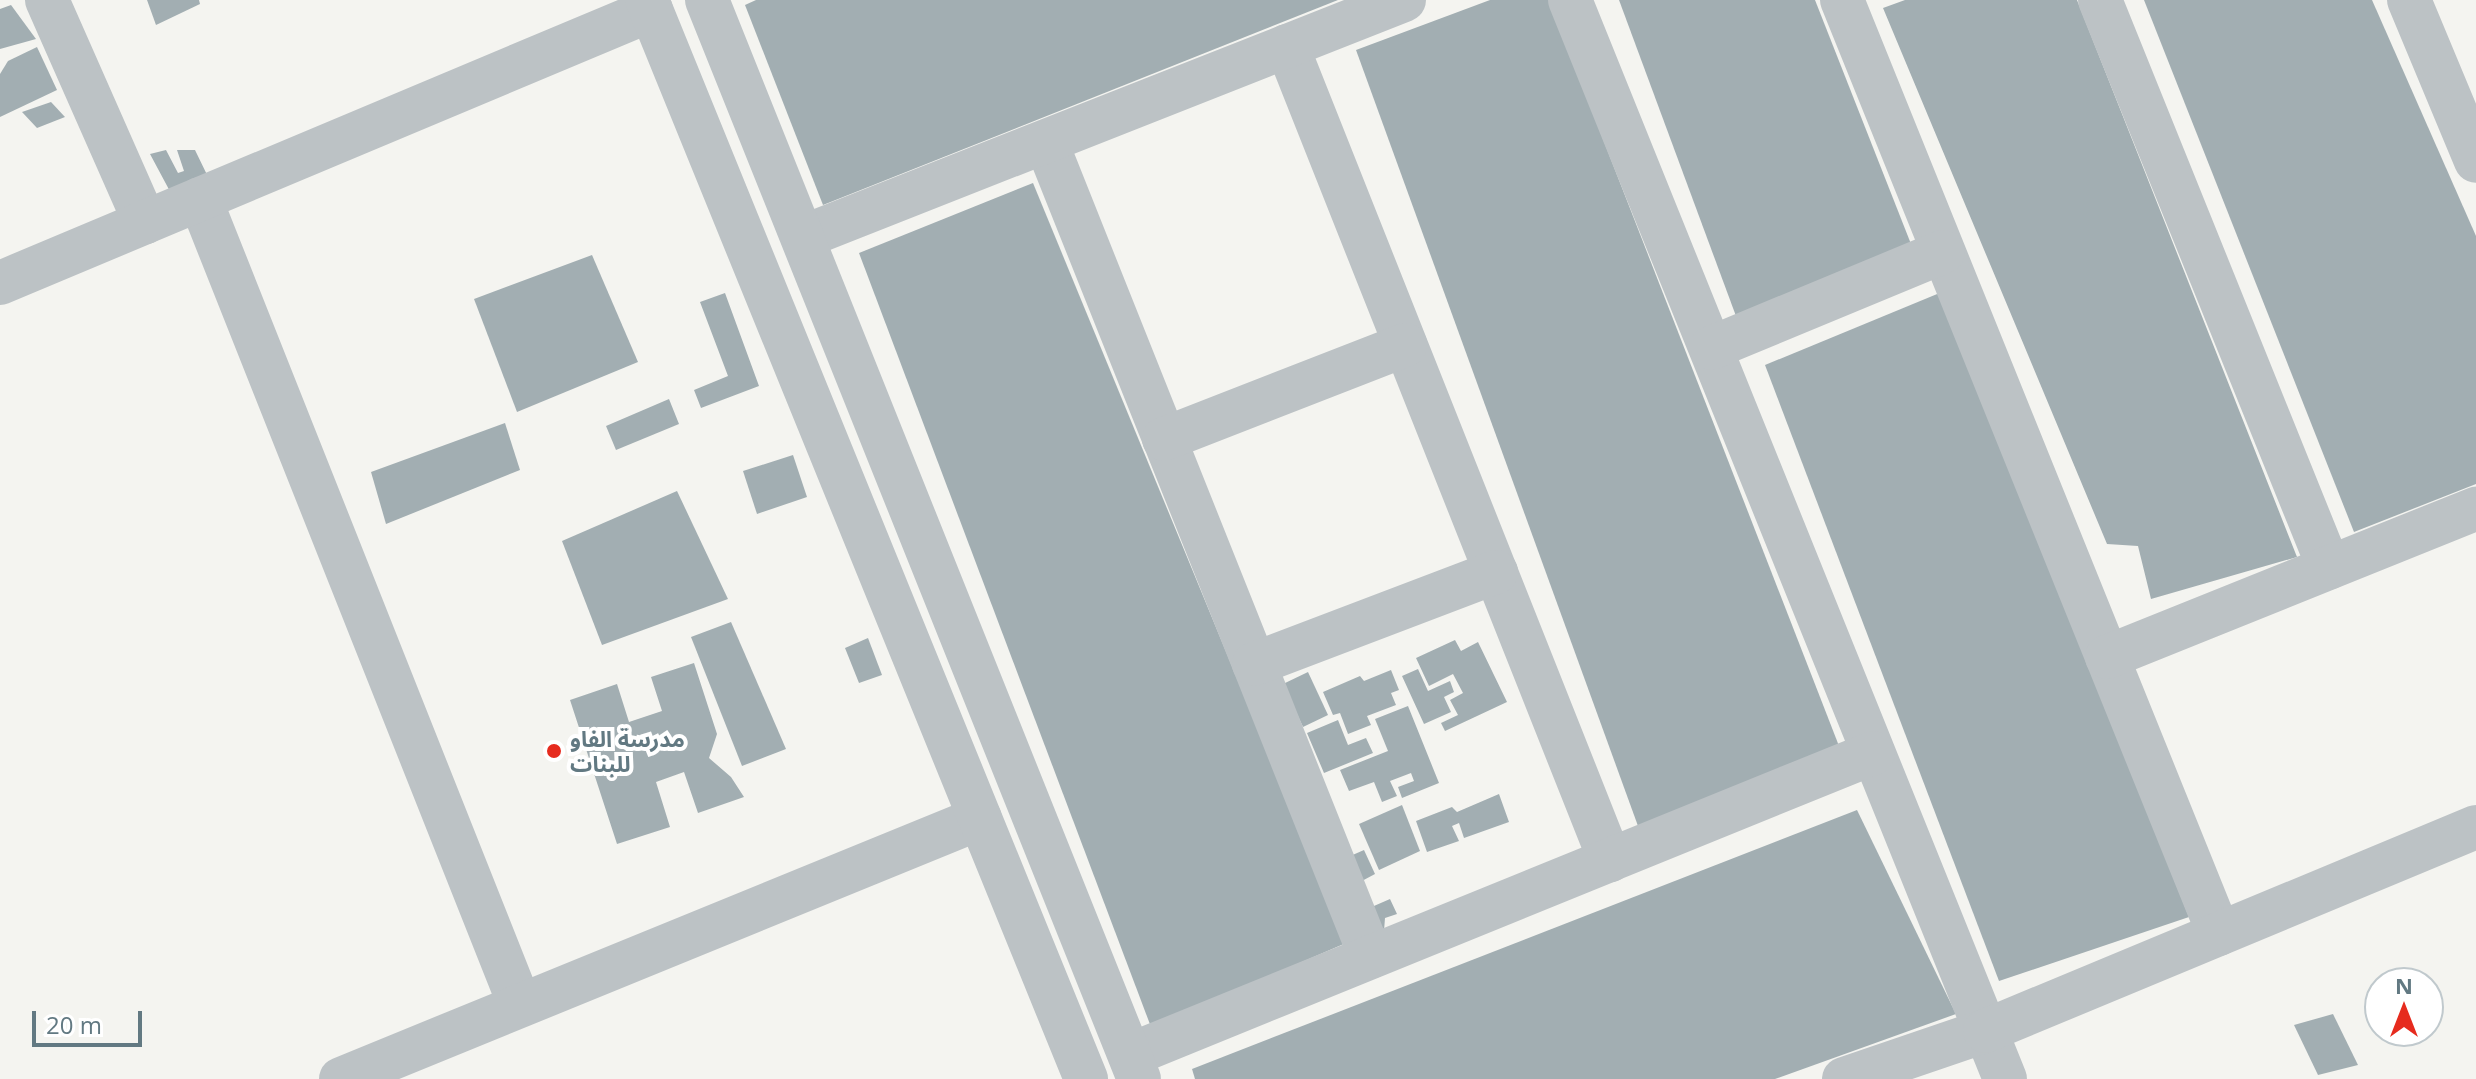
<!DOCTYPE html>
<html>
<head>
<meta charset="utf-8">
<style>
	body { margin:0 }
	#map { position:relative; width:2476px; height:1079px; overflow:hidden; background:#f4f4f0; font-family:"Open Sans","Noto Sans Arabic",sans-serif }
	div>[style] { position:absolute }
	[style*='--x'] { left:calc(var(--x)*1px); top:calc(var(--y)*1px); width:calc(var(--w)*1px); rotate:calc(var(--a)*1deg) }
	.building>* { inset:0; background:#a2aeb2 }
	.minor>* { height:44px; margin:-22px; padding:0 22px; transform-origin:22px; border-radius:22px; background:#bcc2c5 }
	.tertiary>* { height:44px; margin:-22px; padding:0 22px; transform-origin:22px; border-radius:22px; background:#bcc2c5 }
	.dots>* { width:22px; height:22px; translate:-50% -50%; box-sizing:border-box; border:4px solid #fff; border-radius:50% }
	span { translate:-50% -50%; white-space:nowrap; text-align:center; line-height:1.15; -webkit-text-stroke:8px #fff; paint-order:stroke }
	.poi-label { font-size:22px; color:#627982; font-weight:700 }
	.left { translate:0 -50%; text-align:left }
	.north { position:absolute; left:2364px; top:967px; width:80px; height:80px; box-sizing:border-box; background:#fff; border:2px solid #c0c9cd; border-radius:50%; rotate:0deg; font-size:22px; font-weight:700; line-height:32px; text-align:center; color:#627982 }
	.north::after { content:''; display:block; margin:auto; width:28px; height:36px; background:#e62b1e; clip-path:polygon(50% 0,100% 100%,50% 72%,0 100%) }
	.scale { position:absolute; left:32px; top:1011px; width:110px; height:36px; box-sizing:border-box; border:4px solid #627982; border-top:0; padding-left:10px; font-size:24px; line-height:28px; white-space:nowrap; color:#627982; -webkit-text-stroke:6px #fff; paint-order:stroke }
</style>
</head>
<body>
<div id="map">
	<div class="building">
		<div style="clip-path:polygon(147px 0,199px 0,200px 4px,156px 25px)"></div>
		<div style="clip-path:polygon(756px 0,1338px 0,823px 205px,745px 5px)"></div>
		<div style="clip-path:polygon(1490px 0,1549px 0,1846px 764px,1638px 826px,1356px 50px)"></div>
		<div style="clip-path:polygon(1619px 0,1815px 0,1911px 244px,1743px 335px)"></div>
		<div style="clip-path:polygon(1905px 0,2077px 0,2297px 557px,2151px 599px,2138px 546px,2107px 544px,1883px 8px)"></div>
		<div style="clip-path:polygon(2144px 0,2372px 0,2476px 236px,2476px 484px,2354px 532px)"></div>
		<div style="clip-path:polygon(11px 5px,36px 39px,0 49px,0 9px)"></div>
		<div style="clip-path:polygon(37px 47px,57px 90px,0 117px,0 74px,8px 61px)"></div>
		<div style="clip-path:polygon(51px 102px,65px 117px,37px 128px,22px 112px)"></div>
		<div style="clip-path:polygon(166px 150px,178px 173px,184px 171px,177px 150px,195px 150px,211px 183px,173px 197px,150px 154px)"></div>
		<div style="clip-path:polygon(1033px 183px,1346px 943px,1151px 1027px,859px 253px)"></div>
		<div style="clip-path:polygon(592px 255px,638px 362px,517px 412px,474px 299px)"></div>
		<div style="clip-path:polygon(1942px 292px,2189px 917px,1999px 981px,1765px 365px)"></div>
		<div style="clip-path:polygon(725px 293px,759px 386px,701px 408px,694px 390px,728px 376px,700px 302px)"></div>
		<div style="clip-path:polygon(669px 399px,679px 424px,616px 450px,606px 426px)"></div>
		<div style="clip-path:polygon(505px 423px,520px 470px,386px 524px,371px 472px)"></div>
		<div style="clip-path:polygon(793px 455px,807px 497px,757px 514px,743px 471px)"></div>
		<div style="clip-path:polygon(677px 491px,728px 599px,602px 645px,562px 541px)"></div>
		<div style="clip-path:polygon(731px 622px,786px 749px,742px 766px,691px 637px)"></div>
		<div style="clip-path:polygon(868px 638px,882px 675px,859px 683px,845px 648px)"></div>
		<div style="clip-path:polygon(1455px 640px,1461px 651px,1478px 642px,1507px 702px,1445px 731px,1441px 723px,1458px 715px,1450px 700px,1463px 693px,1453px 674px,1429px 686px,1416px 658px)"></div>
		<div style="clip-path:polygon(694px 663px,717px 734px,709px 758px,731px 777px,744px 797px,698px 813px,684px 772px,656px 782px,670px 827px,617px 844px,570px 700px,617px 684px,629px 722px,662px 711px,651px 677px)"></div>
		<div style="clip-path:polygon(1418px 669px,1428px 691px,1450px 681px,1454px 692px,1444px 697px,1451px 712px,1424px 724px,1402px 676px)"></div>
		<div style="clip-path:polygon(1391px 670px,1399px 690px,1391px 693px,1396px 705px,1367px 716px,1371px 725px,1348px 734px,1340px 713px,1333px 715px,1323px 692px,1360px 676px,1364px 681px)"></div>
		<div style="clip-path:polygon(1308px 672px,1328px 715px,1303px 727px,1283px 684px)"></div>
		<div style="clip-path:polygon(1408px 706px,1439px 783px,1402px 798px,1398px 787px,1414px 781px,1411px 773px,1390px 781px,1397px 796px,1382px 802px,1374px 782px,1349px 791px,1340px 770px,1388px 751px,1375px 719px)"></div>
		<div style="clip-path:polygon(1338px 720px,1348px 745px,1366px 738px,1373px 753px,1324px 773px,1307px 733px)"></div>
		<div style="clip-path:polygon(1499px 794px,1509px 822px,1464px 838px,1459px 823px,1452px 826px,1459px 841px,1427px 852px,1416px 821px,1452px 807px,1457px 812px)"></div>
		<div style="clip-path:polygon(1402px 805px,1420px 851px,1379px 870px,1359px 824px)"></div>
		<div style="clip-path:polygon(1857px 810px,1956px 1014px,1775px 1079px,1195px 1079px,1192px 1069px)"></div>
		<div style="clip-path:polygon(1364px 850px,1375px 874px,1360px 882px,1348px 857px)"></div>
		<div style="clip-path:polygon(1390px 899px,1397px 914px,1385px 918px,1384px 931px,1367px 909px)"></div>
		<div style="clip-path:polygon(2333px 1014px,2358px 1065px,2318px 1075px,2294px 1025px)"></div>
	</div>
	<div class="minor">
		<div style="--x:47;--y:0;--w:243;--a:66.2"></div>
		<div style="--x:1570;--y:0;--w:1163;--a:68.04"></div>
		<div style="--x:1842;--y:0;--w:1007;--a:68.02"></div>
		<div style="--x:2100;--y:0;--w:612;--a:68.04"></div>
		<div style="--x:2409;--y:0;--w:174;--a:67.4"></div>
		<div style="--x:1287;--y:46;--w:876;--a:68.36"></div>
		<div style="--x:1046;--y:142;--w:877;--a:68.26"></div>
		<div style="--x:200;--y:199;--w:867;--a:68.35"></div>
		<div style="--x:803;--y:237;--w:646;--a:-21.52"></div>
		<div style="--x:0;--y:283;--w:706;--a:-22.75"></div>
		<div style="--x:1711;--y:348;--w:251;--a:-22.5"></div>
		<div style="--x:1164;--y:439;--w:259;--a:-21.3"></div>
		<div style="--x:2107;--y:657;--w:398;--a:-21.9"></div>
		<div style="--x:1254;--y:664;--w:259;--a:-20.8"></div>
		<div style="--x:1130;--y:1055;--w:802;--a:-22.12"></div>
		<div style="--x:341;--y:1079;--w:690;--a:-22.22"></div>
		<div style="--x:1844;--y:1079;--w:149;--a:-18.8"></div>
		<div style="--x:1985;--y:1031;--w:532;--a:-22.56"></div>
	</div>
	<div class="tertiary">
		<div style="--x:647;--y:0;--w:1165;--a:67.86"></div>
		<div style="--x:707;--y:0;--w:1162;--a:68.18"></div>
	</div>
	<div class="dots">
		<div style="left:554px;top:751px;background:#e62b1e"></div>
	</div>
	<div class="poi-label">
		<span class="left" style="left:570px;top:751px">مدرسة الفاو<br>للبنات</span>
	</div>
	<div class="north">N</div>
	<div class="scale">20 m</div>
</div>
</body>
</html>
